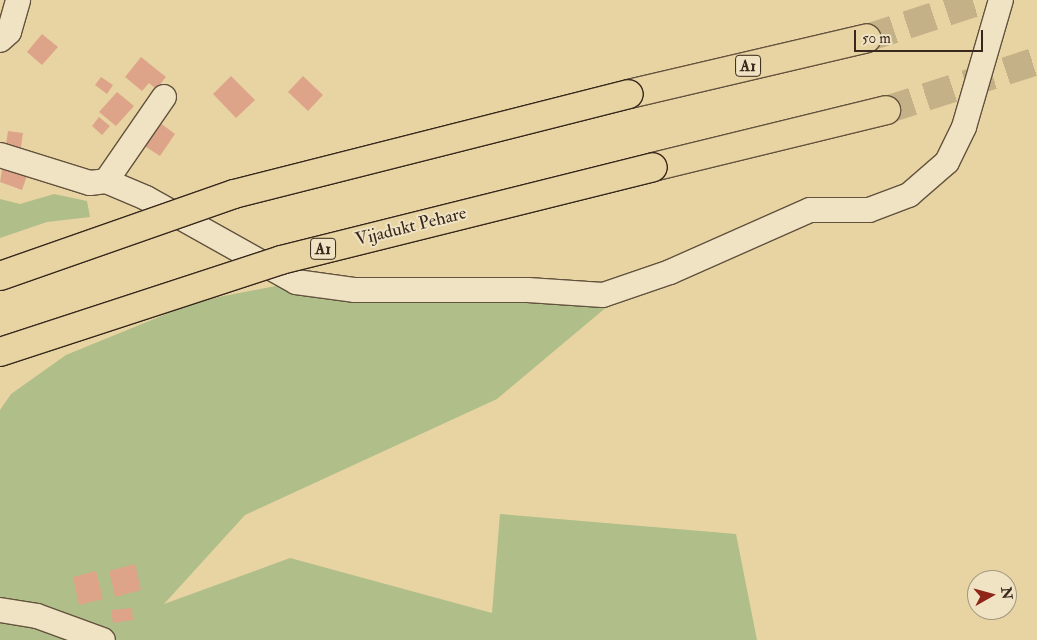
<!DOCTYPE html>
<html>
<head>
<meta charset="utf-8">
<style>
	body { margin:0 }
	#map { position:relative; width:1037px; height:640px; overflow:hidden; background:#e7d4a2; font-family:"IM FELL Double Pica",serif }
	div>[style] { position:absolute }
	[style*='--x'] { left:calc(var(--x)*1px); top:calc(var(--y)*1px); width:calc(var(--w)*1px); rotate:calc(var(--a)*1deg) }
	.green>* { inset:0; background:#b0be89 }
	.building>* { inset:0; background:#dea48a }
	.highway-tunnel>* { height:28px; margin-top:-14px; transform-origin:0; background:repeating-linear-gradient(90deg,#c4b187 0 28px,transparent 0 42px) }
	.roads { filter:drop-shadow(1px 0 #63523e) drop-shadow(-1px 0 #63523e) drop-shadow(0 1px #63523e) drop-shadow(0 -1px #63523e) }
	.minor>* { height:24px; margin:-12px; padding:0 12px; transform-origin:12px; border-radius:12px; background:#efe3c3 }
	.highway>* { height:28px; margin:-14px; padding:0 14px; transform-origin:14px; border-radius:14px; background:#e7d4a2 }
	.bridges { filter:drop-shadow(1px 0 #37271c) drop-shadow(-1px 0 #37271c) drop-shadow(0 1px #37271c) drop-shadow(0 -1px #37271c) }
	.highway-bridge>* { height:28px; margin:-14px; padding:0 14px; transform-origin:14px; border-radius:14px; background:#e7d4a2 }
	span { translate:-50% -50%; white-space:nowrap; text-align:center; line-height:1.15; -webkit-text-stroke:4px #efe3c3; paint-order:stroke }
	.shield-label span { padding:1px 4px; background:#efe3c3; border:1px solid; border-radius:4px; -webkit-text-stroke-width:0 }
	.shield-label { font-size:16px; color:#37271c; font-weight:700 }
	.street-label { font-size:18px; color:#37271c }
	.north { position:absolute; left:967px; top:570px; width:50px; height:50px; box-sizing:border-box; background:#efe3c3; border:1px solid #a59880; border-radius:50%; rotate:83deg; font-size:14px; font-weight:700; line-height:20px; text-align:center; color:#37271c }
	.north::after { content:''; display:block; margin:auto; width:18px; height:22px; background:#8f2418; clip-path:polygon(50% 0,100% 100%,50% 72%,0 100%) }
	.scale { position:absolute; left:854px; top:30px; width:129px; height:22px; box-sizing:border-box; border:2px solid #37271c; border-top:0; padding-left:6px; font-size:15px; line-height:18px; white-space:nowrap; color:#37271c; -webkit-text-stroke:4px #efe3c3; paint-order:stroke }
</style>
</head>
<body>
<div id="map">
	<div class="green">
		<div style="clip-path:polygon(54px 194px,87px 201px,90px 217px,47px 222px,0 238px,0 199px,20px 204px)"></div>
		<div style="clip-path:polygon(296px 282px,634px 284px,497px 399px,245px 515px,164px 604px,290px 558px,492px 613px,500px 514px,736px 534px,757px 640px,0 640px,0 410px,11px 394px,66px 355px,198px 301px)"></div>
	</div>
	<div class="building">
		<div style="clip-path:polygon(42px 34px,58px 47px,42px 65px,27px 52px)"></div>
		<div style="clip-path:polygon(141px 57px,166px 77px,156px 89px,149px 83px,142px 91px,125px 77px)"></div>
		<div style="clip-path:polygon(231px 76px,255px 100px,236px 118px,213px 94px)"></div>
		<div style="clip-path:polygon(303px 76px,323px 95px,308px 111px,288px 92px)"></div>
		<div style="clip-path:polygon(101px 77px,113px 85px,107px 94px,95px 85px)"></div>
		<div style="clip-path:polygon(117px 92px,134px 106px,116px 126px,99px 112px)"></div>
		<div style="clip-path:polygon(99px 117px,110px 126px,102px 135px,92px 126px)"></div>
		<div style="clip-path:polygon(159px 122px,175px 134px,160px 156px,143px 145px)"></div>
		<div style="clip-path:polygon(8px 131px,23px 133px,20px 153px,5px 151px)"></div>
		<div style="clip-path:polygon(3px 164px,28px 173px,22px 190px,0 182px)"></div>
		<div style="clip-path:polygon(135px 564px,141px 590px,115px 597px,109px 571px)"></div>
		<div style="clip-path:polygon(96px 571px,103px 599px,79px 605px,73px 577px)"></div>
		<div style="clip-path:polygon(132px 608px,133px 620px,113px 623px,111px 610px)"></div>
	</div>
	<div class="highway-tunnel">
		<div style="--x:867;--y:38;--w:122;--a:-18.1"></div>
		<div style="--x:886;--y:110;--w:159;--a:-18"></div>
	</div>
	<div class="roads">
		<div class="minor">
			<div style="--x:0;--y:40;--w:12;--a:-42"></div>
			<div style="--x:9;--y:32;--w:33;--a:-74"></div>
			<div style="--x:0;--y:155;--w:94;--a:17.3"></div>
			<div style="--x:90;--y:183;--w:16;--a:-7"></div>
			<div style="--x:106;--y:181;--w:102;--a:-55.4"></div>
			<div style="--x:106;--y:181;--w:43;--a:23"></div>
			<div style="--x:146;--y:198;--w:172;--a:29.2"></div>
			<div style="--x:296;--y:282;--w:60;--a:7.7"></div>
			<div style="--x:355;--y:290;--w:173;--a:0"></div>
			<div style="--x:528;--y:290;--w:75;--a:3.8"></div>
			<div style="--x:603;--y:295;--w:71;--a:-18.9"></div>
			<div style="--x:670;--y:272;--w:153;--a:-23.9"></div>
			<div style="--x:810;--y:210;--w:59;--a:0"></div>
			<div style="--x:869;--y:210;--w:43;--a:-20.6"></div>
			<div style="--x:909;--y:195;--w:50;--a:-41"></div>
			<div style="--x:947;--y:162;--w:39;--a:-64"></div>
			<div style="--x:964;--y:127;--w:132;--a:-73.8"></div>
			<div style="--x:0;--y:610;--w:37;--a:9"></div>
			<div style="--x:37;--y:616;--w:70;--a:20"></div>
		</div>
		<div class="highway">
			<div style="--x:629;--y:94;--w:244;--a:-13.2"></div>
			<div style="--x:653;--y:167;--w:240;--a:-13.7"></div>
		</div>
	</div>
	<div class="bridges">
		<div class="highway-bridge">
			<div style="--x:0;--y:276;--w:248;--a:-19.3"></div>
			<div style="--x:234;--y:194;--w:407;--a:-14.2"></div>
			<div style="--x:0;--y:352;--w:296;--a:-18.1"></div>
			<div style="--x:281;--y:260;--w:383;--a:-14"></div>
		</div>
	</div>
	<div class="shield-label">
		<span style="left:748px;top:66px">A1</span>
		<span style="left:323px;top:249px">A1</span>
	</div>
	<div class="street-label">
		<span style="left:411px;top:227px;rotate:-14deg">Vijadukt Pehare</span>
	</div>
	<div class="north">N</div>
	<div class="scale">50 m</div>
</div>
</body>
</html>
